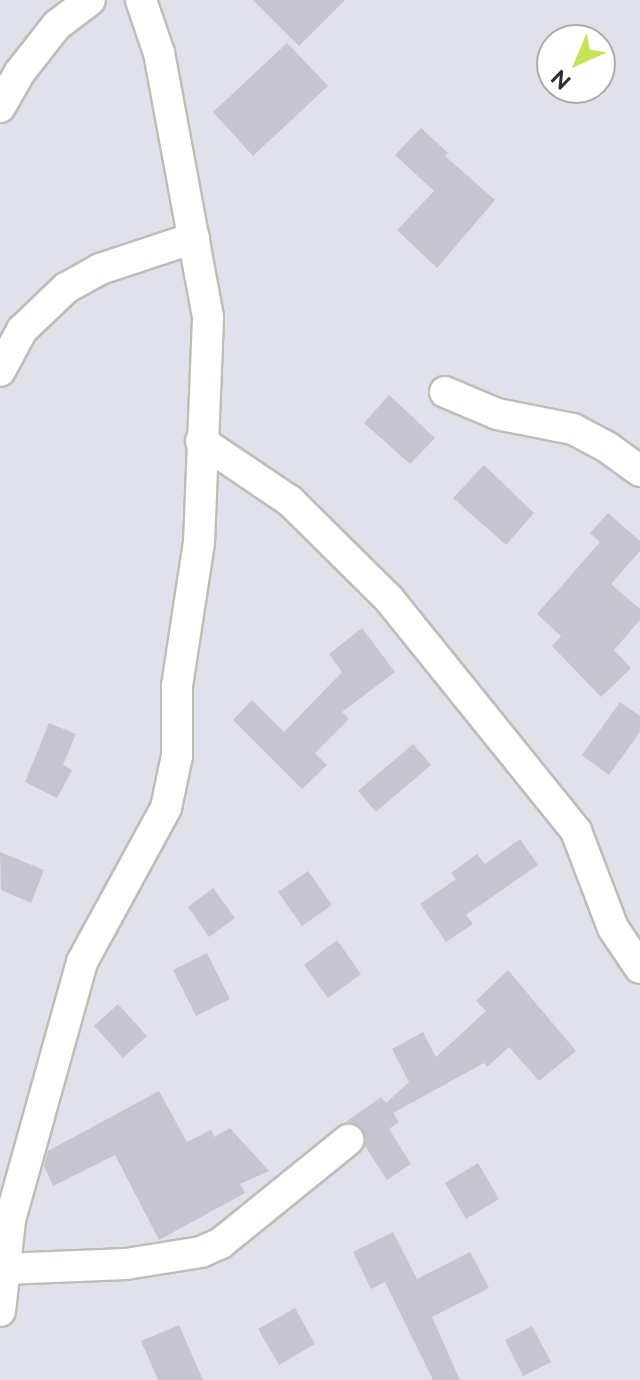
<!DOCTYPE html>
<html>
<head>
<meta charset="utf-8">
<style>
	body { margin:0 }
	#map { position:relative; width:640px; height:1380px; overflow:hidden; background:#e1e1ec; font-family:Raleway,sans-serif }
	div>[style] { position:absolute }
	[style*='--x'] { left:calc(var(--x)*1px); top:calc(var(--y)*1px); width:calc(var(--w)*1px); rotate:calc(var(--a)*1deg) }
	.building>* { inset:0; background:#c6c5cf }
	.roads { filter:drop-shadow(2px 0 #bcbfb4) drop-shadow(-2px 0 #bcbfb4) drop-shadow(0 2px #bcbfb4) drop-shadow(0 -2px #bcbfb4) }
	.minor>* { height:30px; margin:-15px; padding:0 15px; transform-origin:15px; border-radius:15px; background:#fff }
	span { translate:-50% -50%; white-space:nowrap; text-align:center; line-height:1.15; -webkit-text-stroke:6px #fff; paint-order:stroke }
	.north { position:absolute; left:536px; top:24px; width:80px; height:80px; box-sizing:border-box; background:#fff; border:2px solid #ababab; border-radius:50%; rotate:224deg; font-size:22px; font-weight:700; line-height:32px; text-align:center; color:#2d2d2d }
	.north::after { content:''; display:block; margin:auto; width:28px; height:36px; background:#c2e556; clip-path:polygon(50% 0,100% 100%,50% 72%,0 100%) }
</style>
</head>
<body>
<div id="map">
	<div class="building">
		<div style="clip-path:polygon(253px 0,345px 0,299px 46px)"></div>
		<div style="clip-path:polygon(287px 43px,328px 86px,253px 156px,213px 112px)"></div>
		<div style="clip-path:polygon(421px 128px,448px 153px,445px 156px,495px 200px,437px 268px,397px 230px,434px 191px,395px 155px)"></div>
		<div style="clip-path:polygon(389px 395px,435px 438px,410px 464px,364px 423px)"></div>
		<div style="clip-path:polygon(484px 465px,534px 513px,506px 545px,453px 498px)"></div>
		<div style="clip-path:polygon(608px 513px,640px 541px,640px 551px,611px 584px,640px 609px,640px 620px,614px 650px,631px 668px,601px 697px,552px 646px,561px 636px,537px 614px,600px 542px,590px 533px)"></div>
		<div style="clip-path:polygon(362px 628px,395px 672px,342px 712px,349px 719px,315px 753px,327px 765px,302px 789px,233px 720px,252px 700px,284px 732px,342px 672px,329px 654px)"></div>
		<div style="clip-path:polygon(620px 702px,640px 716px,640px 732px,609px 775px,582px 755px)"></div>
		<div style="clip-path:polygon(49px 723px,76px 734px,63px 765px,72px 770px,57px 798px,25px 782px)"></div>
		<div style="clip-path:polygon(413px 744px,431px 765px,376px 812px,358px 791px)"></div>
		<div style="clip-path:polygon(520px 839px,538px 865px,466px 915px,473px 924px,446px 942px,420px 904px,456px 879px,451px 873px,477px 854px,485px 864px)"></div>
		<div style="clip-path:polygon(0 852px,44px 870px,31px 903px,1px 890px)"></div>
		<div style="clip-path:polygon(308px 871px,332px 905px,302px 926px,278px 892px)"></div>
		<div style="clip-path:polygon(213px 888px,235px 918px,209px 937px,188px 907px)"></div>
		<div style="clip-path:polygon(337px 940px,361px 974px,328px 998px,304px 965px)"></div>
		<div style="clip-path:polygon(207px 953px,230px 999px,196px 1016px,173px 970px)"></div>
		<div style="clip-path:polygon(508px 970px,576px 1051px,539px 1081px,509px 1047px,487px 1067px,484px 1063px,393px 1113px,399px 1122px,389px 1129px,411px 1164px,387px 1180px,365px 1146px,362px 1129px,347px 1121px,381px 1097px,386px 1103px,409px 1082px,392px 1049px,423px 1032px,436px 1057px,486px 1011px,476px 1001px)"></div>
		<div style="clip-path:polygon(118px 1004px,147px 1036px,123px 1058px,94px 1026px)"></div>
		<div style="clip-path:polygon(159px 1091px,187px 1142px,211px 1130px,214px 1137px,230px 1128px,269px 1171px,240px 1184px,245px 1193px,159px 1240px,115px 1155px,53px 1186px,44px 1166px,48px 1151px)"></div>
		<div style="clip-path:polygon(478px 1163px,499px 1199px,466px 1219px,445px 1183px)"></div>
		<div style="clip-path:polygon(393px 1232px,417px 1279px,470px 1252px,489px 1288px,432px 1317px,460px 1380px,433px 1380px,385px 1282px,371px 1289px,353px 1252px)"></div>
		<div style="clip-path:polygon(295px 1308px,315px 1344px,279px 1365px,258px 1329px)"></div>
		<div style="clip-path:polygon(179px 1325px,203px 1380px,158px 1380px,141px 1341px)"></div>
		<div style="clip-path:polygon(532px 1326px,551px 1362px,523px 1376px,505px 1340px)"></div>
	</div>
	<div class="roads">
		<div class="minor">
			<div style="--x:0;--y:107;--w:40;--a:-60.3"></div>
			<div style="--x:20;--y:72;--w:60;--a:-51.8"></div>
			<div style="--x:57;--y:25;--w:41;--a:-37.1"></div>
			<div style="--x:0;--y:371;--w:47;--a:-61.8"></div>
			<div style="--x:22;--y:330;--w:61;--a:-43.7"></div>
			<div style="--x:66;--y:288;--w:39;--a:-29"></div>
			<div style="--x:100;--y:269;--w:99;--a:-18.3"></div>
			<div style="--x:445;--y:392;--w:56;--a:22.9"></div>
			<div style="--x:497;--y:414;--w:77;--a:11.2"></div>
			<div style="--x:573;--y:429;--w:38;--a:28"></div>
			<div style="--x:607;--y:447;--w:41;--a:36"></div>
			<div style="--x:201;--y:441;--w:107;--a:34"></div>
			<div style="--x:290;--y:501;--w:139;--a:44.7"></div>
			<div style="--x:389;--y:599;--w:298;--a:51.1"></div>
			<div style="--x:576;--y:831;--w:104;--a:69.1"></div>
			<div style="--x:613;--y:928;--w:48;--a:56"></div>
			<div style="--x:4;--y:1269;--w:122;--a:-2.3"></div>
			<div style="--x:126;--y:1264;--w:76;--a:-9.1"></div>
			<div style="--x:201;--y:1252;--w:22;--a:-24"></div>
			<div style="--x:221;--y:1243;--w:164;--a:-39"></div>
			<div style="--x:0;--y:1311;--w:92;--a:-83.7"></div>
			<div style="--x:10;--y:1220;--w:268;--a:-74.4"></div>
			<div style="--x:82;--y:962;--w:175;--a:-61.4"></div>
			<div style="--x:166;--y:808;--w:53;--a:-78.1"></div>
			<div style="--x:177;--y:756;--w:70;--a:-90"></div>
			<div style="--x:177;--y:686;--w:145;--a:-81.3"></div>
			<div style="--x:199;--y:543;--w:226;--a:-87.7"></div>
			<div style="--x:208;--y:317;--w:269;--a:-100.5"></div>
			<div style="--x:159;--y:53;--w:56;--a:-108.8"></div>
		</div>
	</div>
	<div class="north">N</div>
</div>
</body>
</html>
